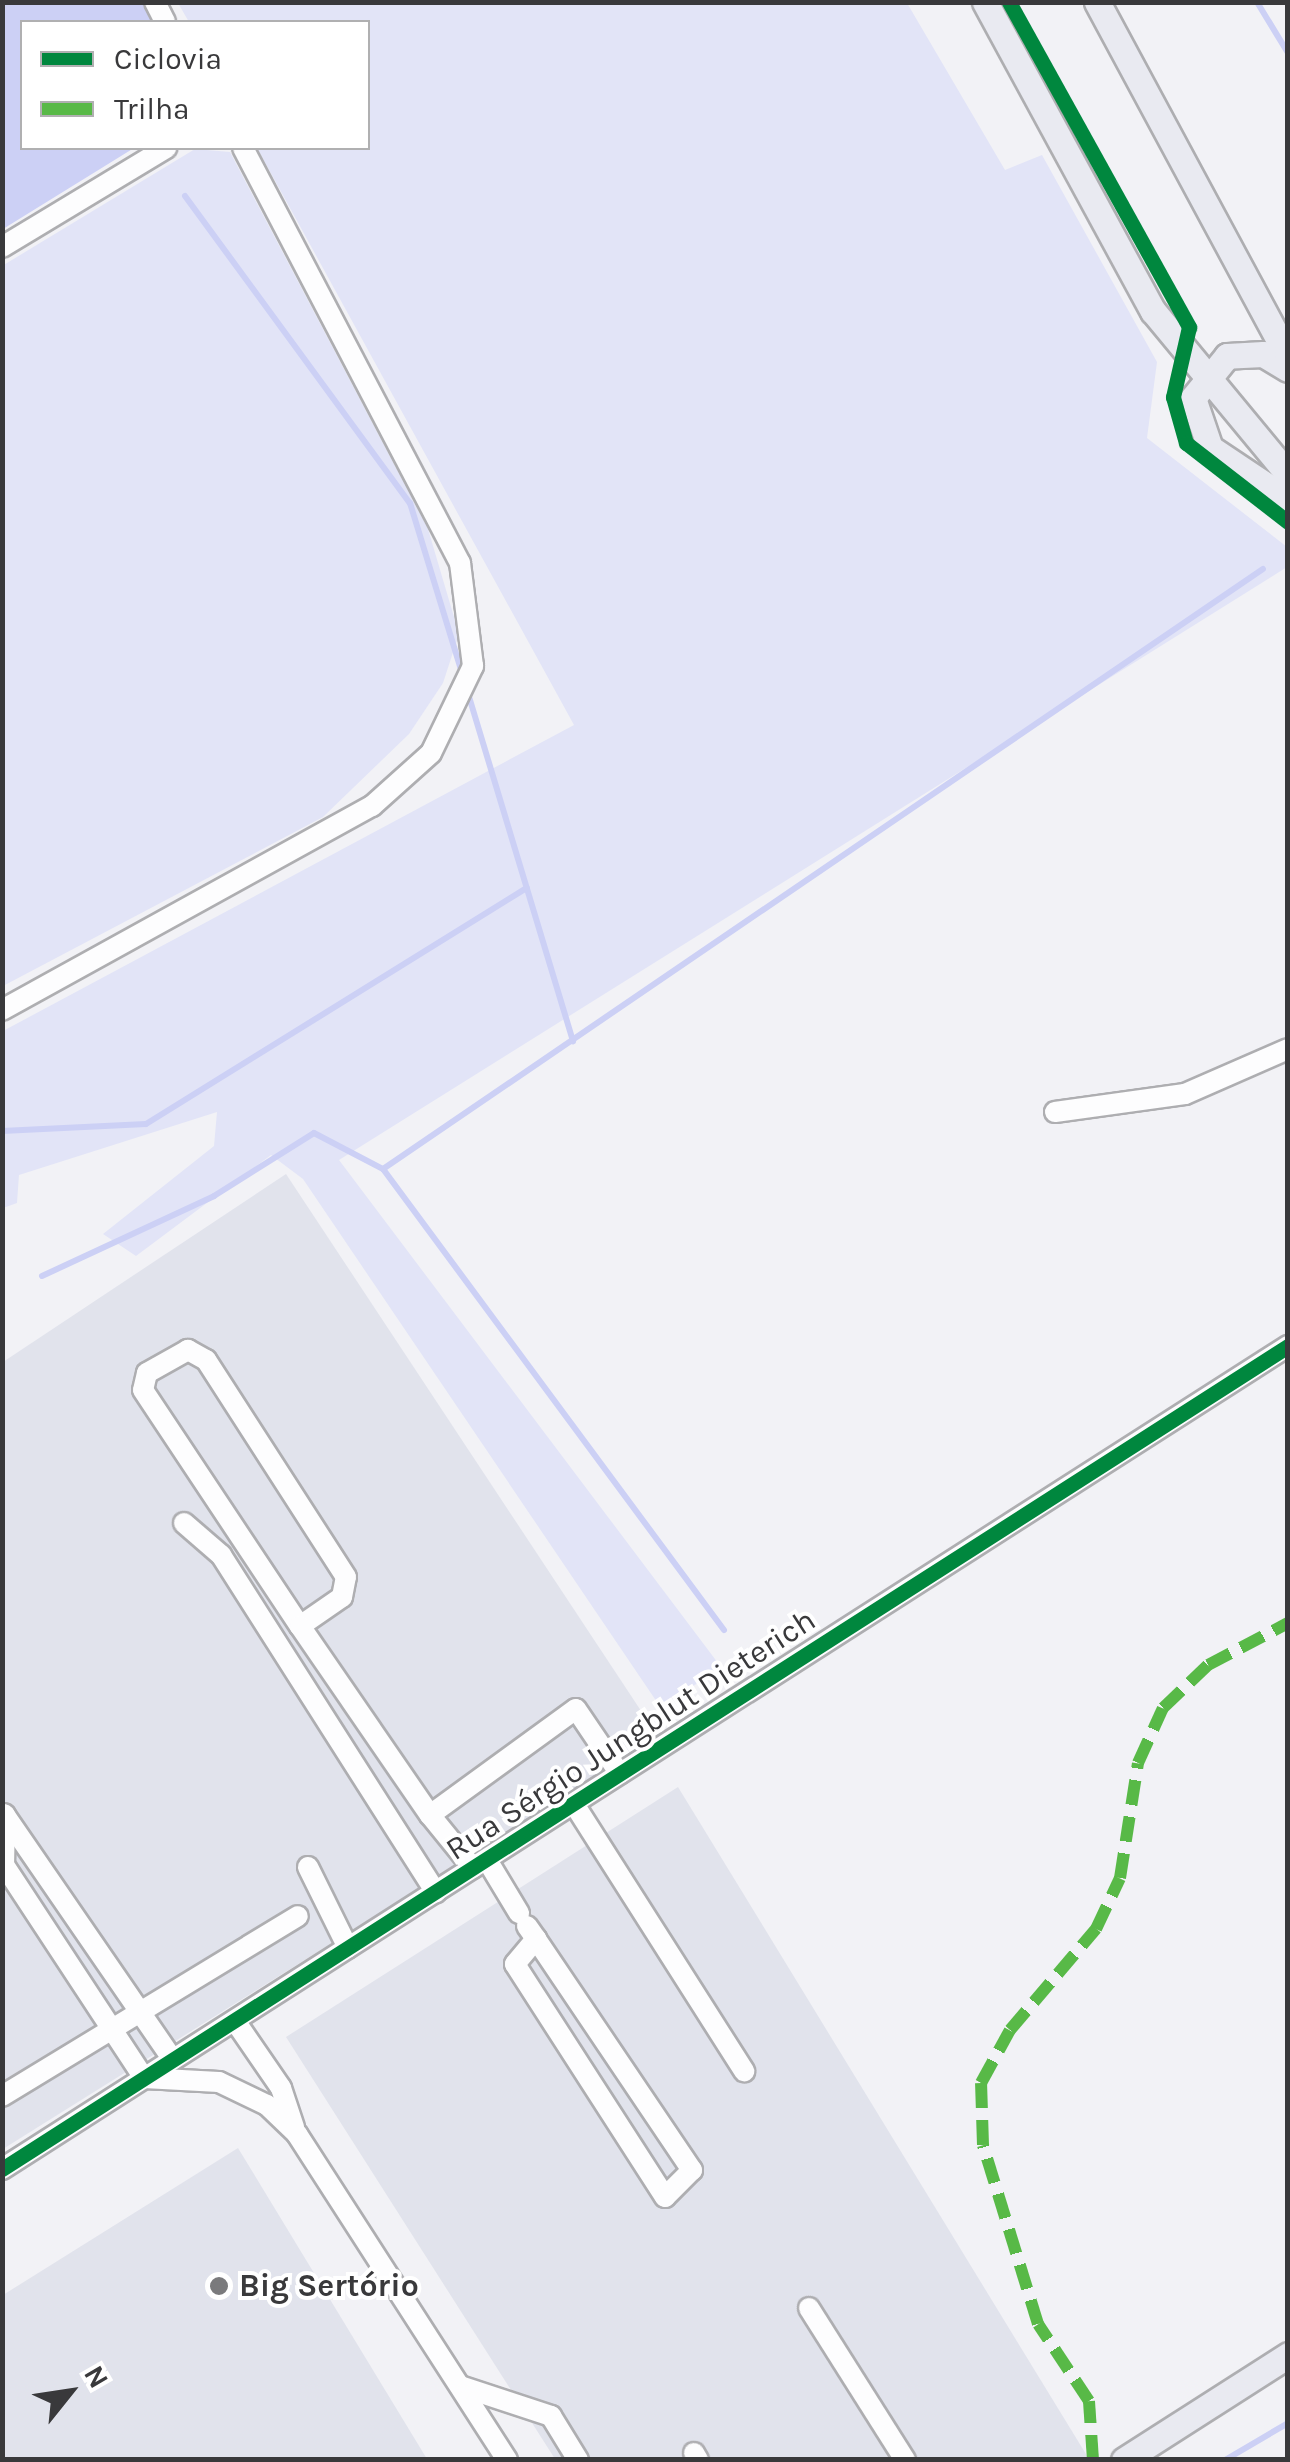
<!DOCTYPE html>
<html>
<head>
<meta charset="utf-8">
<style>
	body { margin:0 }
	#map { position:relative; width:1290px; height:2462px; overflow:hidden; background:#f2f2f6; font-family:Karla,sans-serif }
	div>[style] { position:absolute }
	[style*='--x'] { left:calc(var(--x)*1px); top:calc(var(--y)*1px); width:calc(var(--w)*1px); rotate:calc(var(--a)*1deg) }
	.built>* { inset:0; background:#e1e3ec }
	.green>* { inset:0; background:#e2e4f7 }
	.water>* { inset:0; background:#ccd0f5 }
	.stream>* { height:6px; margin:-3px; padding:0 3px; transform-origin:3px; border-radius:3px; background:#ccd0f5 }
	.roads { filter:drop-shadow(2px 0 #aeaeb1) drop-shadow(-2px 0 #aeaeb1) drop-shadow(0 2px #aeaeb1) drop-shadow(0 -2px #aeaeb1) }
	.minor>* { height:20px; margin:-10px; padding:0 10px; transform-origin:10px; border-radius:10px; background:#fdfdfe }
	.major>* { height:25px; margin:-12.5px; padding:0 12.5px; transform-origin:12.5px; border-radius:12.5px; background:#e9eaf1 }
	.quiet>* { height:12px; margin-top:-6px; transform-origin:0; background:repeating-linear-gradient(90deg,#58b947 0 25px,transparent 0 37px) }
	.cycleway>* { height:15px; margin:-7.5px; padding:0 7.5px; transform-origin:7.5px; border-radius:7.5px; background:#00873e }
	.dots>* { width:28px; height:28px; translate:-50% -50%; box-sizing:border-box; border:5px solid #fff; border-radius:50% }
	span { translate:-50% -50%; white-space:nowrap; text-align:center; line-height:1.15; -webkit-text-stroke:8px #fff; paint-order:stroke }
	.street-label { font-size:32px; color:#39393b }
	.poi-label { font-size:32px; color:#39393b; font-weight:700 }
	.left { translate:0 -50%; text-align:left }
	.frame { position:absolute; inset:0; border:5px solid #39393b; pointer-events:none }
	.legend { position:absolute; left:20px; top:20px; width:350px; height:130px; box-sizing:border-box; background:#fff; border:2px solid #b0b0b1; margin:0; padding:12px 18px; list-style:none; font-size:30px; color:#39393b }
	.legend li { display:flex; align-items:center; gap:20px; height:50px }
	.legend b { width:50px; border:2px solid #b0b0b1 }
	.north { position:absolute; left:20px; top:2342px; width:100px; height:100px; -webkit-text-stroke:8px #fff; paint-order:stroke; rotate:60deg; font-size:28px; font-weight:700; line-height:40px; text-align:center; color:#39393b }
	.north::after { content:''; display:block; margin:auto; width:35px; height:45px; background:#39393b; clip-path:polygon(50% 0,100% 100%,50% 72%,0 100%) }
</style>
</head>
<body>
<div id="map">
	<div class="built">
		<div style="clip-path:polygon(286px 1174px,659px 1738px,3px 2149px,3px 1362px)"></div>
		<div style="clip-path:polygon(678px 1787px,1089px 2459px,555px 2459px,286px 2037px)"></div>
		<div style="clip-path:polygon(238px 2148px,427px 2459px,3px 2459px,3px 2295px)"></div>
	</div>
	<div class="green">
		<div style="clip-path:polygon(178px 3px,907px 3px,1005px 170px,1042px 155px,1157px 362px,1147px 438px,1287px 547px,1287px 567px,339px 1160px,721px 1667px,661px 1708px,303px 1179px,271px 1155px,136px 1256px,103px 1234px,214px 1146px,217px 1112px,19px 1175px,17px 1203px,3px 1208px,3px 1031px,574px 725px,257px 148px,368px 148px,368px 22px,189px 22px)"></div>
		<div style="clip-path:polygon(195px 149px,230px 152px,428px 529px,459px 634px,443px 683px,409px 734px,323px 817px,3px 986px,2px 266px)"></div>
	</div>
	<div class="water">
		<div style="clip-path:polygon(3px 3px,149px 3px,160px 22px,22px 22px,22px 148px,134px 148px,3px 229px)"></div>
	</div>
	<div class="stream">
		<div style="--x:1257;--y:2;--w:60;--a:58.7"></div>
		<div style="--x:185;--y:196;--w:381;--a:53.8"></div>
		<div style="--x:410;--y:503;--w:178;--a:73"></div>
		<div style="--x:467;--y:690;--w:367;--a:73.2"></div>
		<div style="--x:2;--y:1131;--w:144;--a:-2.8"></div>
		<div style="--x:146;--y:1124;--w:448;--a:-31.8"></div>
		<div style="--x:42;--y:1276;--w:190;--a:-24.9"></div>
		<div style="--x:214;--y:1196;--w:118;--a:-32.2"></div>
		<div style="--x:314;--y:1133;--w:78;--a:27.6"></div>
		<div style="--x:724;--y:1630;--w:573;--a:-126.49"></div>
		<div style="--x:383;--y:1169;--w:1065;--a:-34.29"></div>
		<div style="--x:1225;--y:2460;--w:73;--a:-30.4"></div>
	</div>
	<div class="roads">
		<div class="minor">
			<div style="--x:155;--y:2;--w:22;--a:63"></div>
			<div style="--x:2;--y:247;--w:192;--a:-31.1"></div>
			<div style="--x:2;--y:1010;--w:423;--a:-28.9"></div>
			<div style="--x:372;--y:806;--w:79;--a:-41.9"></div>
			<div style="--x:431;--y:753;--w:97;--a:-64.2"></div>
			<div style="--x:473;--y:666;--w:104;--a:-97.2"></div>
			<div style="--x:460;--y:563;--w:468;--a:-117.6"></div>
			<div style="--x:1055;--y:1112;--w:131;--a:-7.9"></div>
			<div style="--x:1185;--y:1094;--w:112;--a:-23.6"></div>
			<div style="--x:184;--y:1523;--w:49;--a:40.9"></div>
			<div style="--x:221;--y:1555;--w:400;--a:57.5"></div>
			<div style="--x:300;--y:1626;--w:51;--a:-34.6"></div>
			<div style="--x:342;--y:1597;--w:20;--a:-79"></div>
			<div style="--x:346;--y:1577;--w:258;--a:-122.8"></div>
			<div style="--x:206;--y:1360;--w:21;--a:-151"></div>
			<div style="--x:188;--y:1350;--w:47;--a:150.7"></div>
			<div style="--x:147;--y:1373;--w:17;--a:103"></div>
			<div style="--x:143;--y:1390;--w:283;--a:56.4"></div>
			<div style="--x:300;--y:1626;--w:229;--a:55.5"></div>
			<div style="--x:430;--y:1815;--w:68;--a:50.9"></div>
			<div style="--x:574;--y:1804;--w:317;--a:57.5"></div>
			<div style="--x:4;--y:1814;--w:298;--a:55.5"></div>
			<div style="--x:5;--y:1815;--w:50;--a:91.1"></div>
			<div style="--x:4;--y:1865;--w:255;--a:56.7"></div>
			<div style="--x:144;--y:2078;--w:75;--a:3.1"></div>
			<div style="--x:219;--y:2082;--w:53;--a:25.6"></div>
			<div style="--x:267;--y:2105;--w:42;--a:44"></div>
			<div style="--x:297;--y:2134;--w:388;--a:57.2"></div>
			<div style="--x:430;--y:1815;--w:180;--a:-36"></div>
			<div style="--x:576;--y:1709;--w:78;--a:55.9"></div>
			<div style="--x:487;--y:1860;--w:62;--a:58.9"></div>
			<div style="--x:308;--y:1867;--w:90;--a:63.7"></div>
			<div style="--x:527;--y:1926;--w:16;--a:55"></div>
			<div style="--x:536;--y:1939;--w:279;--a:56"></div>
			<div style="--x:692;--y:2170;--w:38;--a:135"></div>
			<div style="--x:665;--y:2197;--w:277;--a:-122.8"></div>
			<div style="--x:515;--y:1964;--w:33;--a:-50"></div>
			<div style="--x:235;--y:2021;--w:81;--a:55.5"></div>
			<div style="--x:281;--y:2088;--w:41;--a:71.6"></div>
			<div style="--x:2;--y:2096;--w:346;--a:-31.3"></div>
			<div style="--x:2;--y:2169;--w:1527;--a:-32.62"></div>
			<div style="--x:809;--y:2308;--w:180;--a:57.7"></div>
			<div style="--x:460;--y:2386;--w:96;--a:18.2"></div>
			<div style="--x:551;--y:2416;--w:52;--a:58.5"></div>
			<div style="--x:694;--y:2453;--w:8;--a:60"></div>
		</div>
		<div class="major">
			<div style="--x:985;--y:2;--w:352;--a:61.5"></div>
			<div style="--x:1153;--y:311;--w:212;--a:50.4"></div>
			<div style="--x:1097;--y:2;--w:402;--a:61.7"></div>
			<div style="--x:1288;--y:369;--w:29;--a:-149"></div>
			<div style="--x:1263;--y:354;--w:36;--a:177"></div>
			<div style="--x:1227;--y:356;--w:54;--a:129"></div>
			<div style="--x:1193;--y:398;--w:53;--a:71.2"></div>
			<div style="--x:1210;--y:448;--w:94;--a:33.7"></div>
			<div style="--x:1124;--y:2460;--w:195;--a:-32.6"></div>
		</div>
	</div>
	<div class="quiet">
		<div style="--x:1093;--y:2460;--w:59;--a:-93.9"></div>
		<div style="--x:1089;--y:2401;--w:92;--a:-123.5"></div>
		<div style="--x:1038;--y:2324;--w:187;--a:-107.1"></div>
		<div style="--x:983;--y:2145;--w:62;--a:-91.8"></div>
		<div style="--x:981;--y:2083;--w:60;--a:-61.3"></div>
		<div style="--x:1010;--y:2030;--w:133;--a:-49.6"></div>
		<div style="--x:1096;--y:1929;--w:56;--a:-64.8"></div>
		<div style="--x:1120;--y:1878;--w:116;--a:-81.1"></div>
		<div style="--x:1138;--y:1763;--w:60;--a:-65.6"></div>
		<div style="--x:1163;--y:1708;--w:62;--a:-43.7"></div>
		<div style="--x:1208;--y:1665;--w:90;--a:-27.7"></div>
	</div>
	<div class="cycleway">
		<div style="--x:1009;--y:2;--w:372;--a:61"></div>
		<div style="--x:1189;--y:327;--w:72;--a:102.9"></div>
		<div style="--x:1173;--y:397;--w:48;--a:74.2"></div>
		<div style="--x:1186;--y:443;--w:129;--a:37.8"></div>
		<div style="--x:2;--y:2169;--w:1527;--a:-32.62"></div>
	</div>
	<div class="dots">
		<div style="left:219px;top:2286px;background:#7a7a7c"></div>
	</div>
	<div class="street-label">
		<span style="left:631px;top:1735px;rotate:-33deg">Rua Sérgio Jungblut Dieterich</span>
	</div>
	<div class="poi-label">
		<span class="left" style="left:239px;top:2286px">Big Sertório</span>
	</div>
	<div class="frame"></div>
	<ul class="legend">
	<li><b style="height:12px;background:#00873e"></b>Ciclovia</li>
	<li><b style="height:12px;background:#58b947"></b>Trilha</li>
	</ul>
	<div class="north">N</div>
</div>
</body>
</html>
